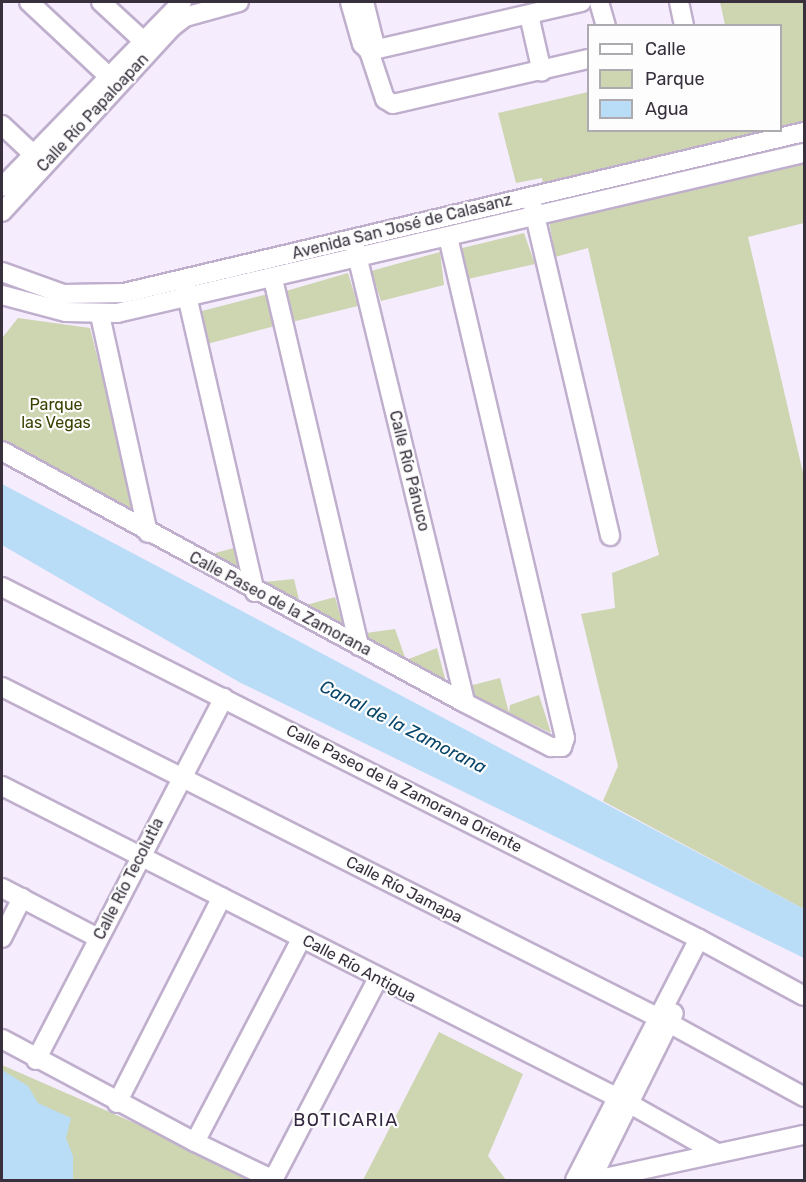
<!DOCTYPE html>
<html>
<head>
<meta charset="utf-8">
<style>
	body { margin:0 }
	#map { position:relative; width:806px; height:1182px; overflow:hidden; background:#f5ecfe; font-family:Rubik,sans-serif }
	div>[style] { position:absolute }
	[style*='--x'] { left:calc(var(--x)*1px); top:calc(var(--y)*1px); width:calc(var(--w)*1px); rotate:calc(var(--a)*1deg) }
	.green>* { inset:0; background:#ced5b1 }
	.water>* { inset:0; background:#b9dcf7 }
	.roads { filter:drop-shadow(2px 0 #bfafcd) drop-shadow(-2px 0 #bfafcd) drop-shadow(0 2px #bfafcd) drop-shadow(0 -2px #bfafcd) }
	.minor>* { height:18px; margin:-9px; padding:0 9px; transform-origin:9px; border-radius:9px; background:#fff }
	span { translate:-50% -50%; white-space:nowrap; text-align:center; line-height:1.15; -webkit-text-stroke:4.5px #fdfdfd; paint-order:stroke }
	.street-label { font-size:16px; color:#38313d }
	.park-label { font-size:16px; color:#3a4100 }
	.water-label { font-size:18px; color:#074568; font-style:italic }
	.neighbourhood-label { font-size:18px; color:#34273f; letter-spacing:1.5px }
	.frame { position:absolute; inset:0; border:3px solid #38313d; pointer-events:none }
	.legend { position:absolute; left:587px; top:24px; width:195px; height:108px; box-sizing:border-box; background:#fdfdfd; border:2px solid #aeabb0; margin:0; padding:8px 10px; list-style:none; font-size:18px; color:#38313d }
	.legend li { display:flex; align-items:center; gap:12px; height:30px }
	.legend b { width:30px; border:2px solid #aeabb0 }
</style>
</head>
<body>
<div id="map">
	<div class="green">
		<div style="clip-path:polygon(720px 2px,804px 2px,804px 223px,748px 237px,804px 477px,804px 909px,603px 801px,618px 766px,581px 614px,615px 608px,612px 573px,659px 555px,588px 248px,555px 257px,542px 178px,516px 183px,498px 113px,588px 92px,588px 130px,780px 130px,780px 26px,725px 25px)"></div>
		<div style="clip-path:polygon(524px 233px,535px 264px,468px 279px,458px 249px)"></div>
		<div style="clip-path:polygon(440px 252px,444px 285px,381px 301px,371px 271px)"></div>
		<div style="clip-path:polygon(348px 273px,358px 306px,292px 322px,286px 291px)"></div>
		<div style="clip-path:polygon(268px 294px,275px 326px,207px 344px,198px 312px)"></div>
		<div style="clip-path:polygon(18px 318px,90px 328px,138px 519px,2px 446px,2px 338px)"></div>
		<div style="clip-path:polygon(234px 548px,239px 574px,208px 555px)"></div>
		<div style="clip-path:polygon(294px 579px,301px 608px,265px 589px,264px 582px)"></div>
		<div style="clip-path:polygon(335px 597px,344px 629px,306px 610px,306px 605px)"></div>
		<div style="clip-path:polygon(395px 629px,406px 660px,437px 648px,446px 682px,367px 642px,366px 633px)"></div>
		<div style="clip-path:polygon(500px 678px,509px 713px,510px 705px,539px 695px,551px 733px,471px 695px,469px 686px)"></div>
		<div style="clip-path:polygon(439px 1032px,523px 1074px,488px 1156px,506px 1180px,363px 1180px)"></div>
		<div style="clip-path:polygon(2px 1065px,265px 1180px,2px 1180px)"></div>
	</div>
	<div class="water">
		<div style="clip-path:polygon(2px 484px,804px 909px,804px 958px,239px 682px,2px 545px)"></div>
		<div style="clip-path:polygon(2px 1070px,28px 1086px,38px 1103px,71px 1118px,66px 1138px,73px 1156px,73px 1180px,2px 1180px)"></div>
	</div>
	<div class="roads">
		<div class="minor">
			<div style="--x:29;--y:2;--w:120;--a:43"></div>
			<div style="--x:101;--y:2;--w:68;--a:42.6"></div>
			<div style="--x:350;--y:2;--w:44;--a:74.1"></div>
			<div style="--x:362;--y:44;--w:10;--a:45"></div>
			<div style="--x:369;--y:51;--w:51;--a:71.6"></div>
			<div style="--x:385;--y:99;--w:9;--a:32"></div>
			<div style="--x:393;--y:104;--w:200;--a:-13"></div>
			<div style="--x:364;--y:2;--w:41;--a:76"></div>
			<div style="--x:374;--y:42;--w:10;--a:119"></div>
			<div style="--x:599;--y:2;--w:25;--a:74"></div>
			<div style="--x:679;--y:2;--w:25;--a:78"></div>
			<div style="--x:529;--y:15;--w:58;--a:77.2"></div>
			<div style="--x:369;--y:51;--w:218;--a:-13"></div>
			<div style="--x:2;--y:125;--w:42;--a:43.1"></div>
			<div style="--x:2;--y:187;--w:258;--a:-45.8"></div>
			<div style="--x:533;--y:207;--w:338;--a:76.8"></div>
			<div style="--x:2;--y:212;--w:250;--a:-47.4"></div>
			<div style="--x:171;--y:28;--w:18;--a:-38"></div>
			<div style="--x:185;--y:17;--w:56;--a:-15.5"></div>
			<div style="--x:355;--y:247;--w:469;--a:76.4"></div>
			<div style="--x:2;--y:272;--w:65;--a:19.8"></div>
			<div style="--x:63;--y:294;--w:61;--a:-0.9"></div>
			<div style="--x:124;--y:293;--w:699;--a:-13.32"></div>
			<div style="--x:273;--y:279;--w:377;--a:76.8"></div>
			<div style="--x:185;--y:287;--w:313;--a:77.1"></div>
			<div style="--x:2;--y:295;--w:66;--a:14.9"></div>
			<div style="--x:66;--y:312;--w:51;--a:1.1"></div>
			<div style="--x:117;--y:313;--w:705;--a:-13.11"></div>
			<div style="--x:100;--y:315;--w:223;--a:77.6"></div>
			<div style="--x:2;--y:451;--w:527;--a:28.56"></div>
			<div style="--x:465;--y:703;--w:97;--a:27.1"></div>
			<div style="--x:551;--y:747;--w:11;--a:0"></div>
			<div style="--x:562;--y:747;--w:9;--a:-72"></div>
			<div style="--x:565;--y:738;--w:514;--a:-103.14"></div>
			<div style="--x:2;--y:587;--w:781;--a:26.79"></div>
			<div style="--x:699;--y:939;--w:119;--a:28.5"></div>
			<div style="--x:2;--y:687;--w:747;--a:26.74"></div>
			<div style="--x:669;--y:1023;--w:154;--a:28.7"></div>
			<div style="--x:2;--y:786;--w:704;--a:26.86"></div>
			<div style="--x:630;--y:1104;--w:100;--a:29.4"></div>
			<div style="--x:2;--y:888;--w:108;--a:27.5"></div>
			<div style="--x:2;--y:938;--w:45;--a:-63.4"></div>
			<div style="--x:2;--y:1039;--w:219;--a:28.1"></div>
			<div style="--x:195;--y:1142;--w:80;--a:25.9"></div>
			<div style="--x:267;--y:1177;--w:8;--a:-7"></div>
			<div style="--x:275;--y:1176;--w:221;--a:-62.5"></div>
			<div style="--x:36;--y:1060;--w:408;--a:-62.6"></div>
			<div style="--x:117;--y:1103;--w:231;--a:-63"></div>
			<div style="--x:195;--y:1142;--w:229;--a:-62.4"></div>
			<div style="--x:575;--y:1180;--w:271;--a:-62.8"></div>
			<div style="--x:591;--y:1180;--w:186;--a:-63.6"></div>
			<div style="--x:595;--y:1180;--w:214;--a:-12.2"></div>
		</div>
	</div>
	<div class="street-label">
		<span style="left:93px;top:113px;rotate:-47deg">Calle Río Papaloapan</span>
		<span style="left:402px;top:227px;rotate:-14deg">Avenida San José de Calasanz</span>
		<span style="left:409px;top:471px;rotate:76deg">Calle Río Pánuco</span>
		<span style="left:280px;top:604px;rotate:28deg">Calle Paseo de la Zamorana</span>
		<span style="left:404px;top:789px;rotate:27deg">Calle Paseo de la Zamorana Oriente</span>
		<span style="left:129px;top:879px;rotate:-63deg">Calle Río Tecolutla</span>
		<span style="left:404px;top:890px;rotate:27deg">Calle Río Jamapa</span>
		<span style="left:359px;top:969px;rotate:28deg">Calle Río Antigua</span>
	</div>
	<div class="park-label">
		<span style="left:56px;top:414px">Parque<br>las Vegas</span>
	</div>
	<div class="water-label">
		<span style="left:403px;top:727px;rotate:27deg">Canal de la Zamorana</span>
	</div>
	<div class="neighbourhood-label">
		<span style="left:346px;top:1120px">BOTICARIA</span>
	</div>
	<div class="frame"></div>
	<ul class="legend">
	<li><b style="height:8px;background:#fff"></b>Calle</li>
	<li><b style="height:16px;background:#ced5b1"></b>Parque</li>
	<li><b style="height:16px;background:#b9dcf7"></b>Agua</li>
	</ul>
</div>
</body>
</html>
